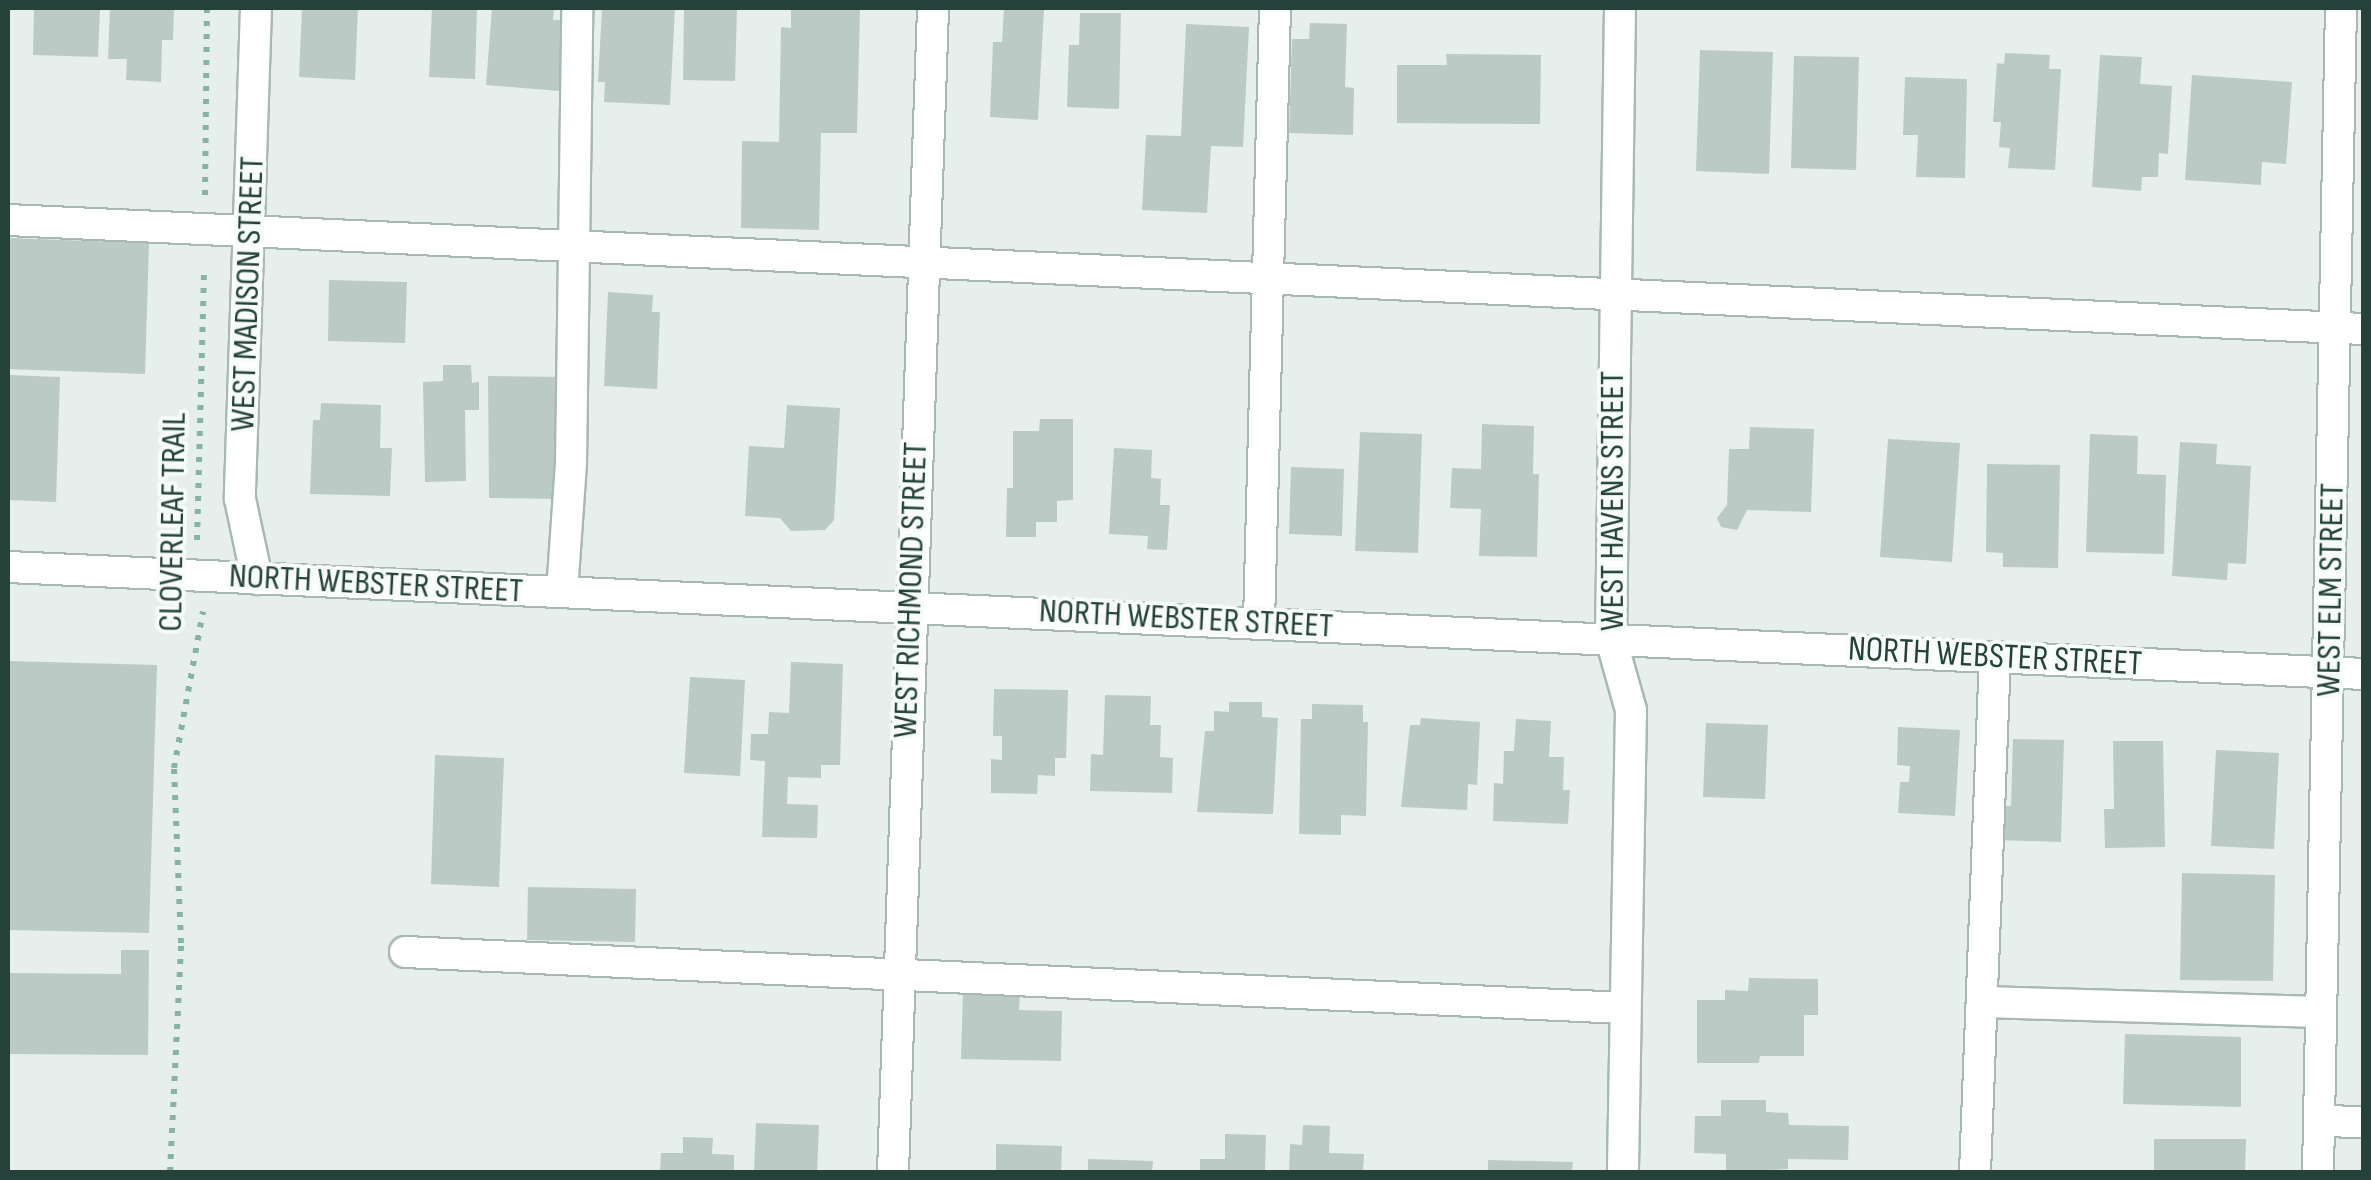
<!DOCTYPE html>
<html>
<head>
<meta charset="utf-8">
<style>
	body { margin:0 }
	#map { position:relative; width:2371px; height:1180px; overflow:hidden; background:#e6efeb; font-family:"Sofia Sans Condensed",sans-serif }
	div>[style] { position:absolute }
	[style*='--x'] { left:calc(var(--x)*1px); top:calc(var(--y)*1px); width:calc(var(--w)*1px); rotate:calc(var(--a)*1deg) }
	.building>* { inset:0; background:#bbcac4 }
	.path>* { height:6px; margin-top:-3px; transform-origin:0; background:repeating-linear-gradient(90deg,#86b3a5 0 5px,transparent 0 13px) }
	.roads { filter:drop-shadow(2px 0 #a8b8b2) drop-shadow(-2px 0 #a8b8b2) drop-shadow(0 2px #a8b8b2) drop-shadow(0 -2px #a8b8b2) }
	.minor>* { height:30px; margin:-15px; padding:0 15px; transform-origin:15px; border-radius:15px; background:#fff }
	span { translate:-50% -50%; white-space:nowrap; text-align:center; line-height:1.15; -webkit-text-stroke:8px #f7fbf9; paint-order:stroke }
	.street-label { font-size:35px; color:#24423a }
	.frame { position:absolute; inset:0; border:10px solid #24423a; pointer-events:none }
</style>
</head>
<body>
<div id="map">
	<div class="building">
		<div style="clip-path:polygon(34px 8px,100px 8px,98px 57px,33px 55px)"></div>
		<div style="clip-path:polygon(110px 8px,174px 8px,173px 40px,162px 40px,161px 82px,126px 80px,127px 59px,108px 59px)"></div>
		<div style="clip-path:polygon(302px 8px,358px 8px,355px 80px,299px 77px)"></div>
		<div style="clip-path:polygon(432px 8px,477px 8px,475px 79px,429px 77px)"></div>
		<div style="clip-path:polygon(492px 8px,554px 8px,553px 20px,565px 20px,559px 91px,486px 85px)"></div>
		<div style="clip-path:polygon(602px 8px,675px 8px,670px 105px,604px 102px,605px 82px,598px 82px)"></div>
		<div style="clip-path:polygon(684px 8px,737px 8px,735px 81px,683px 80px)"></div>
		<div style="clip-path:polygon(791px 8px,860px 8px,857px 133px,821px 133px,819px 230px,741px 228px,742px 141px,779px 142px,781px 27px,791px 28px)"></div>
		<div style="clip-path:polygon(1004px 8px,1044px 9px,1038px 120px,990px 117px,993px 42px,1002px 42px)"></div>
		<div style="clip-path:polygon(1080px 13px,1121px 13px,1119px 109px,1067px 107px,1069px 45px,1079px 45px)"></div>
		<div style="clip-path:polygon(1310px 23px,1347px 24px,1345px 87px,1354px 88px,1353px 135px,1289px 133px,1292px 39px,1309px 39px)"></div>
		<div style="clip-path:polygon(1186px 24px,1249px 27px,1243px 147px,1211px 146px,1207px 213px,1142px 210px,1146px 135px,1181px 136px)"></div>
		<div style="clip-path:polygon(1700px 50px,1773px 52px,1769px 174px,1696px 171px)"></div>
		<div style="clip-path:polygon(2005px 53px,2050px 55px,2049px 69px,2061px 69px,2055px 170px,2008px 168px,2010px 148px,1999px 147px,2001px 122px,1993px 122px,1997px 63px,2004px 64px)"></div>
		<div style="clip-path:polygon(1446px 54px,1541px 55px,1540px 124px,1397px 123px,1397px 65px,1447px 65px)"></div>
		<div style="clip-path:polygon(2100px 55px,2142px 57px,2140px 84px,2172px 86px,2168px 154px,2159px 153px,2158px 177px,2142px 177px,2141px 191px,2092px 187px)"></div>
		<div style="clip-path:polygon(1794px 56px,1859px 57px,1856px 170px,1791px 168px)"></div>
		<div style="clip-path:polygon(2192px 75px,2292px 82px,2286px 164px,2262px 162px,2261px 185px,2185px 180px)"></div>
		<div style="clip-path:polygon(1905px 77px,1967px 79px,1965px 178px,1916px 177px,1918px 135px,1903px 135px)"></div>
		<div style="clip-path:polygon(8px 238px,149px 243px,145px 374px,8px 369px)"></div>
		<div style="clip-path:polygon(329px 280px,407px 282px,405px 343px,328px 341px)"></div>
		<div style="clip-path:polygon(608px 292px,653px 295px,652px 312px,660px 312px,657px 389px,604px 386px)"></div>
		<div style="clip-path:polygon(443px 365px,471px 365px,472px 383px,479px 382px,479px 410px,465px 410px,466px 481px,425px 482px,423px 382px,443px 381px)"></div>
		<div style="clip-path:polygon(8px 375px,60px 377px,56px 502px,8px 500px)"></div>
		<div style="clip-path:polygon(488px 376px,565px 377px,565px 499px,489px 498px)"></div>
		<div style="clip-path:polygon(321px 403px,381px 405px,380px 448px,392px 448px,390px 496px,310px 494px,313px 420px,320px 420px)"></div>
		<div style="clip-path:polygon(787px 405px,840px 408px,834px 520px,825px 530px,791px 531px,780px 518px,745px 516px,749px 446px,784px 448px)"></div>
		<div style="clip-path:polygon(1040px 419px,1073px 419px,1073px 500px,1057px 501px,1057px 522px,1036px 522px,1036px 537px,1006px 537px,1007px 488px,1013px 488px,1013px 431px,1039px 431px)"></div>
		<div style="clip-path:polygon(1482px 424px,1534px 426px,1533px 474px,1539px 474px,1537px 557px,1479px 556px,1481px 509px,1450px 508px,1452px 468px,1481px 469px)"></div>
		<div style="clip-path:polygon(1750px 427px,1814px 429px,1811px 512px,1747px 510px,1737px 530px,1721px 527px,1717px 518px,1727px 505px,1729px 449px,1749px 449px)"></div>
		<div style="clip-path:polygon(1360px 432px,1422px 434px,1418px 553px,1355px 551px)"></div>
		<div style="clip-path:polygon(2090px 434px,2138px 436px,2137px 474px,2166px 475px,2164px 554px,2086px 552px)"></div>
		<div style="clip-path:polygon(1888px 439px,1960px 443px,1952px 562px,1880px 557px)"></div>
		<div style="clip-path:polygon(2180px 442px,2217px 444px,2216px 464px,2251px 466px,2246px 564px,2228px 563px,2227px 580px,2172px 576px)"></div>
		<div style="clip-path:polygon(1114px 448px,1152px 450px,1151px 478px,1161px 479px,1160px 505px,1170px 505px,1167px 550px,1147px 549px,1148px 536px,1109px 534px)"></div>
		<div style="clip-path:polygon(1987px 464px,2060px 465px,2058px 568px,2003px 567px,2003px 553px,1986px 552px)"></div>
		<div style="clip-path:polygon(1291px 467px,1344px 469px,1342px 536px,1289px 534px)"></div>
		<div style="clip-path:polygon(8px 661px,157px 665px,149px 933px,8px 930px)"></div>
		<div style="clip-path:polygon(791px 662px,843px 664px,840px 765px,821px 765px,821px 778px,788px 777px,787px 804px,818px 805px,817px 838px,762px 837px,765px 761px,750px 760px,751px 734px,768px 734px,769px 712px,789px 713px)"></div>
		<div style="clip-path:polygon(690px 677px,745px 680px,740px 776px,684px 773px)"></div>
		<div style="clip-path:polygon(994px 689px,1068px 690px,1066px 758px,1055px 758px,1055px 776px,1038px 775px,1037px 794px,991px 793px,991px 759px,1002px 760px,1002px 736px,993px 736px)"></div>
		<div style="clip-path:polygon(1105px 695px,1151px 696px,1150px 725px,1161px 725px,1160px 757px,1173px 758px,1172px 793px,1090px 791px,1091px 754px,1103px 755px)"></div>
		<div style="clip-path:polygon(1229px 702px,1262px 702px,1262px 717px,1278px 718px,1273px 814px,1197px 812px,1205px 731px,1214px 731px,1214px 711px,1229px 712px)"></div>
		<div style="clip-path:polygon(1312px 704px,1363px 705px,1363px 722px,1368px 722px,1366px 816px,1341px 815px,1341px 835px,1299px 834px,1301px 719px,1312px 719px)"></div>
		<div style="clip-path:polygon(1421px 718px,1480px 722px,1477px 785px,1468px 784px,1467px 810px,1401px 807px,1410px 725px,1420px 725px)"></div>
		<div style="clip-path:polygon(1516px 719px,1551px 721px,1549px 757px,1564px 757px,1563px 790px,1570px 790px,1568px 824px,1493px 821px,1494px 783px,1503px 784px,1504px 751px,1514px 751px)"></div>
		<div style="clip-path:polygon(1706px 723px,1768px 725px,1765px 799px,1703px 797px)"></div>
		<div style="clip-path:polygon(1898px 727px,1960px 730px,1955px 816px,1898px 813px,1900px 782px,1909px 782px,1910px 766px,1897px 765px)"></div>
		<div style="clip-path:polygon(2013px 739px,2064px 740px,2061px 842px,1996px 840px,1998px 806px,2011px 806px)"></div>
		<div style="clip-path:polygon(2113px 741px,2163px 741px,2165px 847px,2105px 848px,2104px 809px,2114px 809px)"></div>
		<div style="clip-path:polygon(2216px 750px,2279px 753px,2274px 849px,2211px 846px)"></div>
		<div style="clip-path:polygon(435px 755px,504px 758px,499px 887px,431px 884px)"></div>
		<div style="clip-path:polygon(2182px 873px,2275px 875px,2273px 981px,2180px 980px)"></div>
		<div style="clip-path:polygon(528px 887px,636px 889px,635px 942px,527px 940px)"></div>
		<div style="clip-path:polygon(121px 950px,149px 950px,148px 1055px,8px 1054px,8px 973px,121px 974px)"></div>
		<div style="clip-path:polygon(1749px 978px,1818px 979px,1818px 1015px,1804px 1015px,1804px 1056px,1760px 1056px,1759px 1063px,1697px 1063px,1697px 1000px,1725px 1000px,1725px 990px,1748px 991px)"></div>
		<div style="clip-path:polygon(963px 991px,1020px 992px,1019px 1010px,1062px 1011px,1061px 1061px,961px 1059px)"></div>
		<div style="clip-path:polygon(2125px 1034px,2241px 1037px,2241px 1107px,2123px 1104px)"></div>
		<div style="clip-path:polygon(1721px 1100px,1766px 1100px,1766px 1112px,1788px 1113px,1789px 1125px,1849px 1126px,1848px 1160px,1788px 1159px,1788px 1169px,1726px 1172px,1726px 1154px,1694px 1153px,1695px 1116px,1721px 1116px)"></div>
		<div style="clip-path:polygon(756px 1123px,819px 1125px,817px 1172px,754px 1172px)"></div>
		<div style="clip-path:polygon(1303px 1125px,1330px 1126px,1329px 1153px,1364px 1154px,1363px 1172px,1289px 1172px,1290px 1144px,1302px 1145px)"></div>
		<div style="clip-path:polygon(1225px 1134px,1266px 1135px,1265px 1172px,1200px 1172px,1200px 1159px,1225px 1159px)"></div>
		<div style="clip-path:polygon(683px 1137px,713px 1138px,712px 1154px,734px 1155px,734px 1172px,660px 1172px,661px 1153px,683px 1153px)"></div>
		<div style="clip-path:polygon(2154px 1139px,2246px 1139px,2245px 1172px,2154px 1172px)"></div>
		<div style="clip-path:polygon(996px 1144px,1062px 1146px,1061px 1172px,996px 1172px)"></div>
		<div style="clip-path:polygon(1088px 1159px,1153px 1161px,1152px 1172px,1088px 1172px)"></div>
		<div style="clip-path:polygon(1488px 1160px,1573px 1162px,1572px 1172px,1488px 1172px)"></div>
	</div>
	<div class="path">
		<div style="--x:205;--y:195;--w:187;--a:-89.4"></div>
		<div style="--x:197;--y:540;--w:273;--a:-88.5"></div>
		<div style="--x:170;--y:1172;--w:229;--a:-87.2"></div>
		<div style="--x:181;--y:943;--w:175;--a:-92.3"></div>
		<div style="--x:174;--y:768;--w:159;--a:-79.5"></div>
	</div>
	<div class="roads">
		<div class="minor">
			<div style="--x:256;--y:8;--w:491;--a:91.9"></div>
			<div style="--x:240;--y:499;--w:82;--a:78"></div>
			<div style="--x:1620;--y:8;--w:631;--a:90.82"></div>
			<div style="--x:1611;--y:639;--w:74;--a:74.3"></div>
			<div style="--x:1631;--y:710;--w:462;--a:91"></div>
			<div style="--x:8;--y:220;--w:2359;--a:2.65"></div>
			<div style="--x:8;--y:567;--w:2358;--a:2.6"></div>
			<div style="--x:562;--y:592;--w:128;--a:-86"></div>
			<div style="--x:571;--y:464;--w:456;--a:-89.2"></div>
			<div style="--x:1259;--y:622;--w:614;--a:-88.51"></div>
			<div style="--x:405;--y:952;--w:1221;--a:2.63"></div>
			<div style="--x:1982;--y:1002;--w:339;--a:1.7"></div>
			<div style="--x:2319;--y:1121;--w:45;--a:1.3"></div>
			<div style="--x:893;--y:1172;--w:1165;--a:-88.03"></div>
			<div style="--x:1975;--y:1172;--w:515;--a:-87.78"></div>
			<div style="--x:2318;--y:1172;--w:1164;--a:-88.87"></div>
		</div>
	</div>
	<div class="street-label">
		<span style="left:248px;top:294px;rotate:-88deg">WEST MADISON STREET</span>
		<span style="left:1613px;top:501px;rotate:-90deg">WEST HAVENS STREET</span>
		<span style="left:173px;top:522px;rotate:-89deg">CLOVERLEAF TRAIL</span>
		<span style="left:376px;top:584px;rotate:3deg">NORTH WEBSTER STREET</span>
		<span style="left:911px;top:590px;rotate:-88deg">WEST RICHMOND STREET</span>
		<span style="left:2331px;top:590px;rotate:-89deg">WEST ELM STREET</span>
		<span style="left:1186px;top:619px;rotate:3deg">NORTH WEBSTER STREET</span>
		<span style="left:1995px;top:657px;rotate:3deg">NORTH WEBSTER STREET</span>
	</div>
	<div class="frame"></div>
</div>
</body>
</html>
